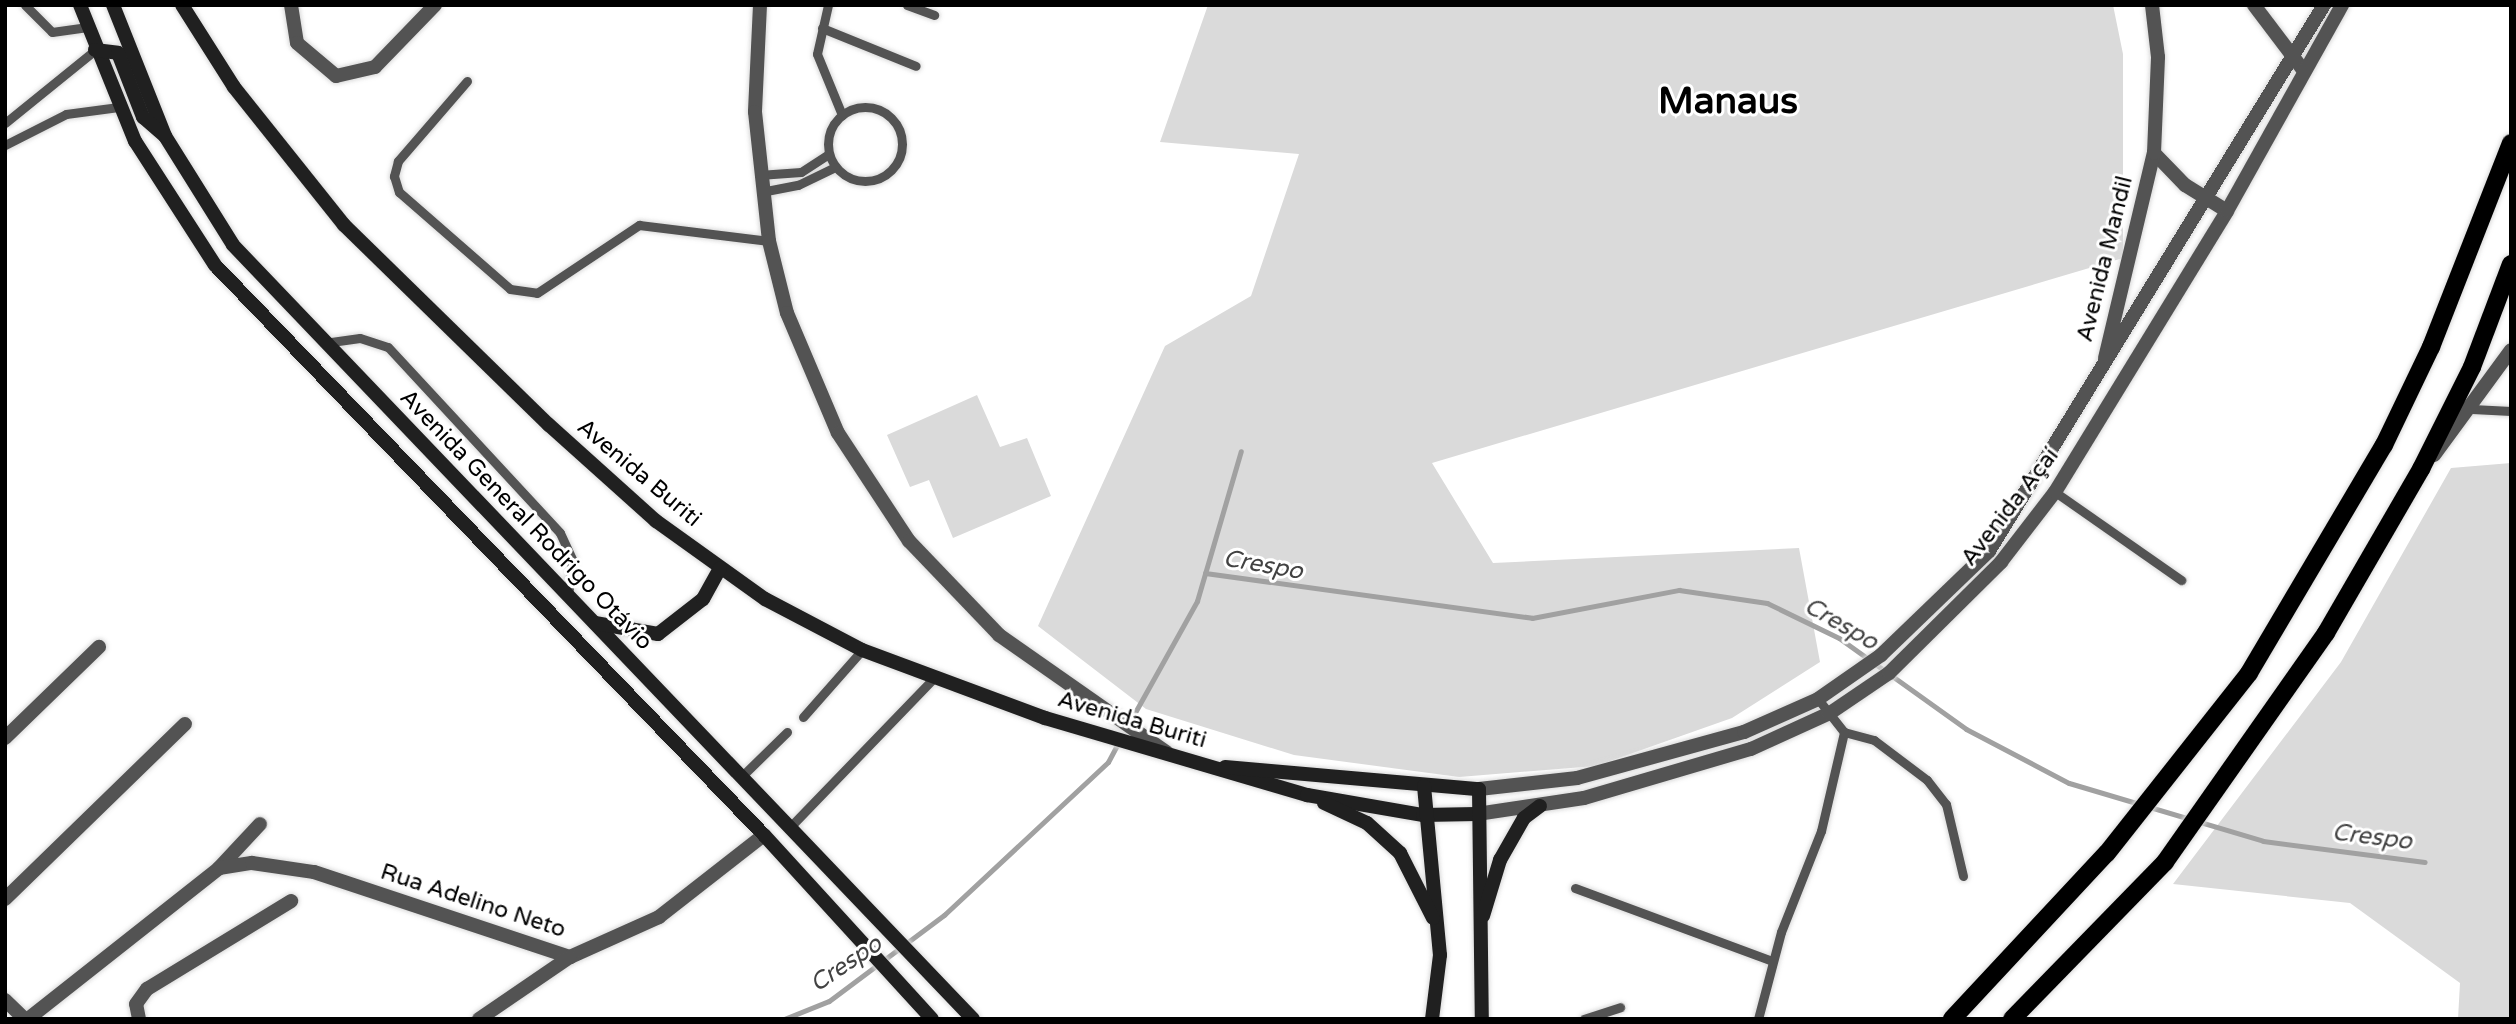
<!DOCTYPE html>
<html>
<head>
<meta charset="utf-8">
<style>
  body { margin:0 }
  #map { position:relative; width:2516px; height:1024px; overflow:hidden; background:#fff; font-family:"Varela Round",sans-serif }
  div>[style] { position:absolute }
  .green>* { inset:0; background:#dadada }
  .stream>* { height:5px; margin:-2.5px; padding:0 2.5px; transform-origin:2.5px; border-radius:2.5px; background:#a1a1a1 }
  .roads { filter:drop-shadow(0 0 2px #dbdbdb) drop-shadow(0 0 2px #dbdbdb) }
  .service>* { height:9px; margin:-4.5px; padding:0 4.5px; transform-origin:4.5px; border-radius:4.5px; background:#535353 }
  .service>.ring { margin:-4.5px; padding:0; box-sizing:content-box; background:none; border:9px solid #535353; border-radius:50% }
  .minor>* { height:14px; margin:-7px; padding:0 7px; transform-origin:7px; border-radius:7px; background:#535353 }
  .tertiary>* { height:14px; margin:-7px; padding:0 7px; transform-origin:7px; border-radius:7px; background:#535353 }
  .secondary>* { height:14px; margin:-7px; padding:0 7px; transform-origin:7px; border-radius:7px; background:#202020 }
  .primary>* { height:18px; margin:-9px; padding:0 9px; transform-origin:9px; border-radius:9px; background:#000 }
  span { translate:-50% -50%; white-space:nowrap; text-align:center; line-height:1.15; -webkit-text-stroke:6px #fff; paint-order:stroke }
  .street-label { font-size:23px; color:#000 }
  .water-label { font-size:24px; color:#424242; font-style:italic }
  .town-label { font-size:37px; color:#000; font-weight:700 }
  .frame { position:absolute; inset:0; border:7px solid #000; pointer-events:none }
</style>
</head>
<body>
<div id="map">
  <div class="green">
    <div style="clip-path:polygon(1208px 5px,2113px 5px,2123px 54px,2123px 258px,1432px 463px,1493px 563px,1799px 548px,1820px 662px,1732px 718px,1596px 766px,1459px 777px,1294px 755px,1146px 709px,1038px 626px,1165px 346px,1251px 296px,1299px 154px,1160px 142px)"></div>
    <div style="clip-path:polygon(977px 395px,1000px 447px,1027px 438px,1051px 496px,953px 538px,929px 480px,910px 487px,887px 435px)"></div>
    <div style="clip-path:polygon(2511px 463px,2511px 1019px,2458px 1019px,2460px 983px,2350px 903px,2173px 884px,2341px 662px,2451px 468px)"></div>
  </div>
  <div class="stream">
    <div style="left:1205px;top:573px;width:330px;rotate:7.8deg"></div>
    <div style="left:1532px;top:618px;width:150px;rotate:-10.8deg"></div>
    <div style="left:1679px;top:590px;width:89px;rotate:8.4deg"></div>
    <div style="left:1767px;top:603px;width:80px;rotate:25.9deg"></div>
    <div style="left:1839px;top:638px;width:156px;rotate:35.6deg"></div>
    <div style="left:1966px;top:729px;width:116px;rotate:27.7deg"></div>
    <div style="left:2069px;top:783px;width:202px;rotate:16.6deg"></div>
    <div style="left:2263px;top:841px;width:163px;rotate:7.4deg"></div>
    <div style="left:1128px;top:725px;width:142px;rotate:-60.9deg"></div>
    <div style="left:1197px;top:601px;width:156px;rotate:-73.7deg"></div>
    <div style="left:784px;top:1019px;width:48px;rotate:-21.8deg"></div>
    <div style="left:829px;top:1001px;width:144px;rotate:-36.8deg"></div>
    <div style="left:944px;top:915px;width:224px;rotate:-43deg"></div>
    <div style="left:1108px;top:762px;width:21px;rotate:-62deg"></div>
  </div>
  <div class="roads">
    <div class="service">
      <div style="left:25px;top:5px;width:38px;rotate:45deg"></div>
      <div style="left:52px;top:32px;width:36px;rotate:-8deg"></div>
      <div style="left:828px;top:5px;width:50px;rotate:102.7deg"></div>
      <div style="left:817px;top:54px;width:66px;rotate:67.7deg"></div>
      <div style="left:907px;top:5px;width:29px;rotate:20deg"></div>
      <div style="left:822px;top:28px;width:101px;rotate:22deg"></div>
      <div style="left:467px;top:81px;width:106px;rotate:130.8deg"></div>
      <div style="left:398px;top:161px;width:16px;rotate:105deg"></div>
      <div style="left:394px;top:176px;width:17px;rotate:73deg"></div>
      <div style="left:399px;top:192px;width:147px;rotate:41.1deg"></div>
      <div style="left:510px;top:289px;width:27px;rotate:8deg"></div>
      <div style="left:537px;top:293px;width:123px;rotate:-33.7deg"></div>
      <div style="left:639px;top:225px;width:131px;rotate:7deg"></div>
      <div class="ring" style="left:828px;top:107px;width:65px;height:65px"></div>
      <div style="left:5px;top:123px;width:116px;rotate:-39deg"></div>
      <div style="left:5px;top:145px;width:68px;rotate:-26.9deg"></div>
      <div style="left:66px;top:114px;width:53px;rotate:-7.5deg"></div>
      <div style="left:759px;top:175px;width:42px;rotate:-4.1deg"></div>
      <div style="left:801px;top:172px;width:33px;rotate:-33deg"></div>
      <div style="left:761px;top:192px;width:38px;rotate:-11deg"></div>
      <div style="left:798px;top:185px;width:41px;rotate:-25.9deg"></div>
      <div style="left:324px;top:343px;width:36px;rotate:-8deg"></div>
      <div style="left:360px;top:338px;width:29px;rotate:18deg"></div>
      <div style="left:388px;top:347px;width:253px;rotate:47.2deg"></div>
      <div style="left:560px;top:533px;width:29px;rotate:65deg"></div>
      <div style="left:572px;top:559px;width:36px;rotate:96deg"></div>
      <div style="left:2472px;top:409px;width:39px;rotate:3deg"></div>
      <div style="left:2055px;top:492px;width:154px;rotate:34.9deg"></div>
      <div style="left:1818px;top:699px;width:42px;rotate:51.8deg"></div>
      <div style="left:1844px;top:732px;width:31px;rotate:15deg"></div>
      <div style="left:1874px;top:740px;width:66px;rotate:37deg"></div>
      <div style="left:1927px;top:780px;width:31px;rotate:52deg"></div>
      <div style="left:1946px;top:804px;width:74px;rotate:76.7deg"></div>
      <div style="left:803px;top:717px;width:89px;rotate:-48.6deg"></div>
      <div style="left:742px;top:776px;width:63px;rotate:-44.4deg"></div>
      <div style="left:791px;top:826px;width:203px;rotate:-46deg"></div>
      <div style="left:1575px;top:888px;width:210px;rotate:20.3deg"></div>
      <div style="left:1584px;top:1019px;width:38px;rotate:-18deg"></div>
      <div style="left:1758px;top:1019px;width:90px;rotate:-75.2deg"></div>
      <div style="left:1781px;top:932px;width:109px;rotate:-68.4deg"></div>
      <div style="left:1821px;top:831px;width:102px;rotate:-76.9deg"></div>
    </div>
    <div class="minor">
      <div style="left:291px;top:5px;width:38px;rotate:81deg"></div>
      <div style="left:297px;top:43px;width:51px;rotate:40.2deg"></div>
      <div style="left:336px;top:76px;width:40px;rotate:-13deg"></div>
      <div style="left:375px;top:67px;width:86px;rotate:-45.9deg"></div>
      <div style="left:760px;top:5px;width:107px;rotate:92.7deg"></div>
      <div style="left:755px;top:112px;width:130px;rotate:83.8deg"></div>
      <div style="left:769px;top:241px;width:74px;rotate:76deg"></div>
      <div style="left:787px;top:313px;width:130px;rotate:67deg"></div>
      <div style="left:838px;top:433px;width:129px;rotate:56.7deg"></div>
      <div style="left:909px;top:541px;width:130px;rotate:46.2deg"></div>
      <div style="left:999px;top:635px;width:204px;rotate:35deg"></div>
      <div style="left:2254px;top:5px;width:83px;rotate:52.9deg"></div>
      <div style="left:2154px;top:153px;width:45px;rotate:45.9deg"></div>
      <div style="left:2185px;top:185px;width:49px;rotate:31.8deg"></div>
      <div style="left:2105px;top:358px;width:211px;rotate:-76.6deg"></div>
      <div style="left:2154px;top:153px;width:96px;rotate:-87.6deg"></div>
      <div style="left:2158px;top:57px;width:52px;rotate:-96.6deg"></div>
      <div style="left:2434px;top:455px;width:130px;rotate:-53.7deg"></div>
      <div style="left:5px;top:738px;width:131px;rotate:-44.1deg"></div>
      <div style="left:219px;top:868px;width:60px;rotate:-47deg"></div>
      <div style="left:5px;top:899px;width:251px;rotate:-44.2deg"></div>
      <div style="left:5px;top:1000px;width:28px;rotate:44deg"></div>
      <div style="left:28px;top:1019px;width:243px;rotate:-38.3deg"></div>
      <div style="left:219px;top:868px;width:33px;rotate:-9deg"></div>
      <div style="left:252px;top:863px;width:63px;rotate:8.3deg"></div>
      <div style="left:314px;top:872px;width:270px;rotate:18.4deg"></div>
      <div style="left:570px;top:957px;width:98px;rotate:-24.2deg"></div>
      <div style="left:659px;top:917px;width:133px;rotate:-38deg"></div>
      <div style="left:139px;top:1019px;width:15px;rotate:-101deg"></div>
      <div style="left:136px;top:1004px;width:19px;rotate:-54deg"></div>
      <div style="left:147px;top:989px;width:169px;rotate:-31.4deg"></div>
      <div style="left:479px;top:1019px;width:110px;rotate:-34.3deg"></div>
    </div>
    <div class="tertiary">
      <div style="left:1479px;top:789px;width:99px;rotate:-6.4deg"></div>
      <div style="left:1577px;top:778px;width:173px;rotate:-15.4deg"></div>
      <div style="left:1744px;top:732px;width:81px;rotate:-24deg"></div>
      <div style="left:1818px;top:699px;width:77px;rotate:-34.9deg"></div>
      <div style="left:1881px;top:655px;width:150px;rotate:-43.9deg"></div>
      <div style="left:1989px;top:551px;width:641px;rotate:-58.47deg"></div>
      <div style="left:1477px;top:814px;width:108px;rotate:-8.5deg"></div>
      <div style="left:1584px;top:798px;width:174px;rotate:-16.4deg"></div>
      <div style="left:1751px;top:749px;width:87px;rotate:-24.5deg"></div>
      <div style="left:1830px;top:713px;width:71px;rotate:-34.1deg"></div>
      <div style="left:1889px;top:673px;width:158px;rotate:-44.7deg"></div>
      <div style="left:2001px;top:562px;width:88px;rotate:-52.4deg"></div>
      <div style="left:2055px;top:492px;width:329px;rotate:-58.5deg"></div>
      <div style="left:2227px;top:211px;width:236px;rotate:-60.8deg"></div>
    </div>
    <div class="secondary">
      <div style="left:80px;top:5px;width:147px;rotate:68deg"></div>
      <div style="left:135px;top:141px;width:148px;rotate:57.2deg"></div>
      <div style="left:215px;top:265px;width:791px;rotate:46.08deg"></div>
      <div style="left:764px;top:835px;width:249px;rotate:47.6deg"></div>
      <div style="left:113px;top:5px;width:141px;rotate:68.3deg"></div>
      <div style="left:165px;top:136px;width:128px;rotate:58deg"></div>
      <div style="left:233px;top:245px;width:1071px;rotate:46.29deg"></div>
      <div style="left:182px;top:5px;width:97px;rotate:57.6deg"></div>
      <div style="left:234px;top:87px;width:176px;rotate:51.4deg"></div>
      <div style="left:344px;top:225px;width:286px;rotate:44.3deg"></div>
      <div style="left:549px;top:425px;width:144px;rotate:41.9deg"></div>
      <div style="left:656px;top:521px;width:134px;rotate:35.6deg"></div>
      <div style="left:765px;top:599px;width:110px;rotate:27.7deg"></div>
      <div style="left:862px;top:650px;width:195px;rotate:20.4deg"></div>
      <div style="left:1045px;top:718px;width:273px;rotate:16.4deg"></div>
      <div style="left:1307px;top:795px;width:118px;rotate:9.8deg"></div>
      <div style="left:1423px;top:815px;width:54px;rotate:-1.1deg"></div>
      <div style="left:95px;top:50px;width:23px;rotate:7deg"></div>
      <div style="left:118px;top:53px;width:69px;rotate:68.7deg"></div>
      <div style="left:143px;top:117px;width:29px;rotate:41deg"></div>
      <div style="left:595px;top:623px;width:64px;rotate:9.9deg"></div>
      <div style="left:658px;top:634px;width:57px;rotate:-37.9deg"></div>
      <div style="left:703px;top:599px;width:35px;rotate:-61deg"></div>
      <div style="left:1225px;top:767px;width:255px;rotate:5deg"></div>
      <div style="left:1479px;top:789px;width:230px;rotate:89.3deg"></div>
      <div style="left:1424px;top:786px;width:170px;rotate:84.6deg"></div>
      <div style="left:1440px;top:955px;width:64px;rotate:97.1deg"></div>
      <div style="left:1324px;top:803px;width:47px;rotate:24.9deg"></div>
      <div style="left:1367px;top:823px;width:45px;rotate:42.3deg"></div>
      <div style="left:1400px;top:853px;width:73px;rotate:63.1deg"></div>
      <div style="left:1483px;top:916px;width:59px;rotate:-73.1deg"></div>
      <div style="left:1500px;top:860px;width:48px;rotate:-60.3deg"></div>
      <div style="left:1524px;top:818px;width:20px;rotate:-37deg"></div>
    </div>
    <div class="primary">
      <div style="left:1952px;top:1019px;width:227px;rotate:-47deg"></div>
      <div style="left:2107px;top:853px;width:229px;rotate:-51.7deg"></div>
      <div style="left:2249px;top:673px;width:265px;rotate:-59.4deg"></div>
      <div style="left:2384px;top:445px;width:109px;rotate:-64.4deg"></div>
      <div style="left:2431px;top:347px;width:219px;rotate:-68.6deg"></div>
      <div style="left:2012px;top:1019px;width:219px;rotate:-45.7deg"></div>
      <div style="left:2165px;top:862px;width:280px;rotate:-54.9deg"></div>
      <div style="left:2326px;top:633px;width:190px;rotate:-59.9deg"></div>
      <div style="left:2421px;top:469px;width:114px;rotate:-63.4deg"></div>
      <div style="left:2472px;top:367px;width:110px;rotate:-69.3deg"></div>
    </div>
  </div>
  <div class="street-label">
    <span style="left:2105px;top:259px;rotate:-76deg">Avenida Mandil</span>
    <span style="left:639px;top:473px;rotate:40deg">Avenida Buriti</span>
    <span style="left:2010px;top:507px;rotate:-52deg">Avenida Açaí</span>
    <span style="left:526px;top:520px;rotate:46deg">Avenida General Rodrigo Otávio</span>
    <span style="left:1132px;top:720px;rotate:16deg">Avenida Buriti</span>
    <span style="left:473px;top:901px;rotate:18deg">Rua Adelino Neto</span>
  </div>
  <div class="water-label">
    <span style="left:1263px;top:565px;rotate:10deg">Crespo</span>
    <span style="left:1841px;top:624px;rotate:30deg">Crespo</span>
    <span style="left:2372px;top:837px;rotate:7deg">Crespo</span>
    <span style="left:846px;top:964px;rotate:-34deg">Crespo</span>
  </div>
  <div class="town-label">
    <span style="left:1728px;top:102px">Manaus</span>
  </div>
  <div class="frame"></div>
</div>
</body>
</html>
